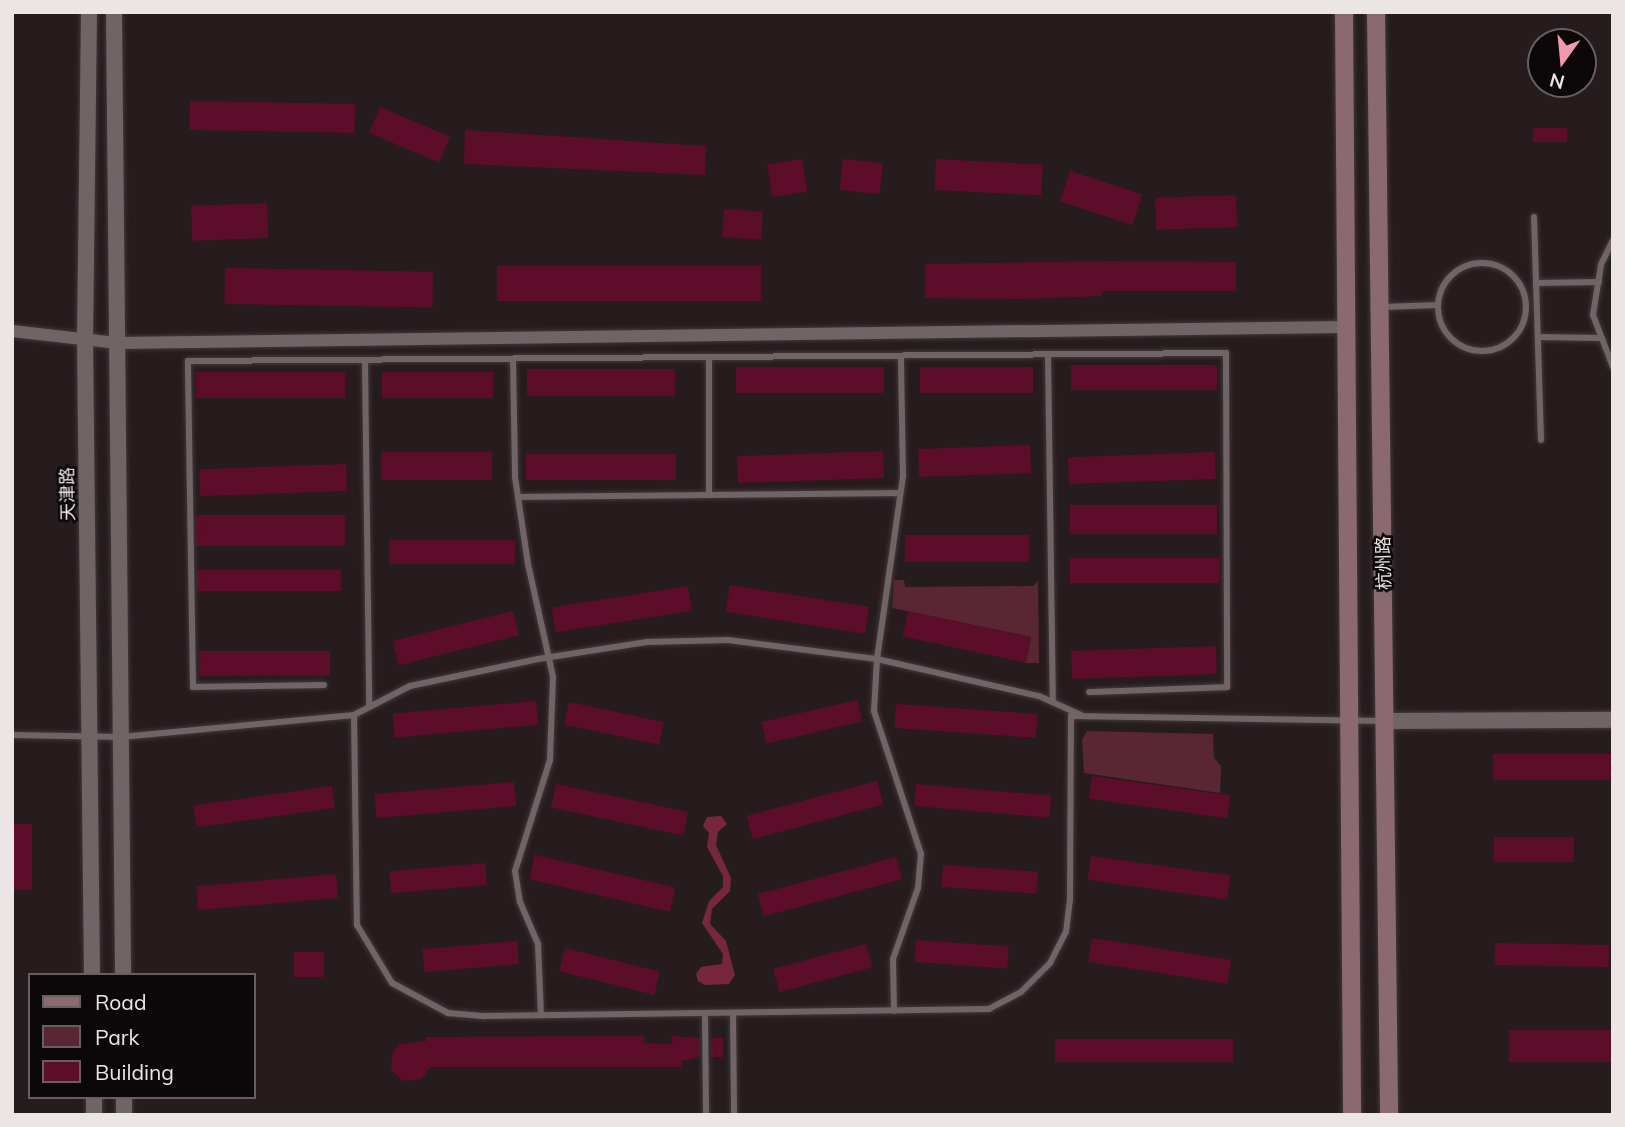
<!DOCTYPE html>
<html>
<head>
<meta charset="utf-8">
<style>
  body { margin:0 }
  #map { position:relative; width:1625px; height:1127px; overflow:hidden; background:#261c1e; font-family:Mulish,"Noto Sans SC",sans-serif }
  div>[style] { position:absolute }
  .green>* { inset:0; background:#5a2633 }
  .water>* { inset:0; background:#76273e }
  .building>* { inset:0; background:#5c0d29; transform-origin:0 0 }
  .roads { filter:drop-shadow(0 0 2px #403839) drop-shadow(0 0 2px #403839) }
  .service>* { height:6px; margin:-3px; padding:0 3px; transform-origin:3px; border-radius:3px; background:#716466 }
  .service>.ring { margin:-3px; padding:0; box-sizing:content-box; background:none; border:6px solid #716466; border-radius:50% }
  .minor>* { height:12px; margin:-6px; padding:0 6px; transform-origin:6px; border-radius:6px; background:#716466 }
  .tertiary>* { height:16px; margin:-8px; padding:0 8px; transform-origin:8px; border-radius:8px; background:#716466 }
  .secondary>* { height:18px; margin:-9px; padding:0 9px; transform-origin:9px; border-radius:9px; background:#8a6970 }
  span { translate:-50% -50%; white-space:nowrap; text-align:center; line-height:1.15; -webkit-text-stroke:5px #0c0809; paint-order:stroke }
  .street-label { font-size:18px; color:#ece5e6 }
  .frame { position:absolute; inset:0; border:14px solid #ece5e6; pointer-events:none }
  .legend { position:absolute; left:28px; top:973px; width:228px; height:126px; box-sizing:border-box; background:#0c0809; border:2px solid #666061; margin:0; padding:9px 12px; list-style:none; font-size:21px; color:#ece5e6 }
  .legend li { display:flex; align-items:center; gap:14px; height:35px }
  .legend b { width:35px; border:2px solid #666061 }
  .north { position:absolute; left:1527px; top:28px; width:70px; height:70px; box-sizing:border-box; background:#0c0809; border:2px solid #666061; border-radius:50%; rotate:195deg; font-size:19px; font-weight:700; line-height:28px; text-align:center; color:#ece5e6 }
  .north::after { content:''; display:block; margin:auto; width:24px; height:32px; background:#f29aad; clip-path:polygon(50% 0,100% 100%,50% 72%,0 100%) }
</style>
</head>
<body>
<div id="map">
  <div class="green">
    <div style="clip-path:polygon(894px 580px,904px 580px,905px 587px,1033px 586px,1038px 581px,1039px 663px,1026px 663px,1031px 637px,892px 608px)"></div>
    <div style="clip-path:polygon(1087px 731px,1213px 734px,1214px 758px,1221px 766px,1220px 793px,1084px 773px,1082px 740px)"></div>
  </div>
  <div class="water">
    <div style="clip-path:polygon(721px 816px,727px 824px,718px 832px,716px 845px,731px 878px,730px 891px,712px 909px,710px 924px,726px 941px,735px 975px,729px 984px,705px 985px,698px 981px,696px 974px,701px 967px,722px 964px,723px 954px,702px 923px,709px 901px,723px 887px,723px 876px,707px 847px,709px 833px,703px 826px,707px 817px)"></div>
  </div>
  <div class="building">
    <div style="left:190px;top:101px;width:165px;height:29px;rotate:1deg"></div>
    <div style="left:380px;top:107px;width:76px;height:28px;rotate:23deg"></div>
    <div style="left:1533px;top:128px;width:34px;height:14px"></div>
    <div style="clip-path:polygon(465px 130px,706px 146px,705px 175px,464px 164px)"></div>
    <div style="left:802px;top:159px;width:33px;height:35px;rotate:81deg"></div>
    <div style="left:843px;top:159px;width:40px;height:31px;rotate:6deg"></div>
    <div style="left:936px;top:159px;width:107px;height:31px;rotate:3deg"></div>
    <div style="left:1070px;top:171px;width:76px;height:32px;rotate:18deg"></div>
    <div style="left:1236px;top:195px;width:32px;height:81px;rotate:88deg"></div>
    <div style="left:267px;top:203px;width:35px;height:76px;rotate:88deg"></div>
    <div style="left:724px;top:209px;width:39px;height:28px;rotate:4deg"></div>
    <div style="clip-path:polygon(1110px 261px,1236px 262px,1236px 291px,1102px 291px,1102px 296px,1024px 299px,925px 298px,925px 264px)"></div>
    <div style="left:497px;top:266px;width:264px;height:35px"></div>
    <div style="left:225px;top:268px;width:208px;height:36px;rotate:1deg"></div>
    <div style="left:1217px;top:365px;width:25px;height:146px;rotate:90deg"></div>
    <div style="left:884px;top:367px;width:26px;height:148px;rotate:90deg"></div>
    <div style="left:920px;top:367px;width:113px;height:26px"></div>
    <div style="left:675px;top:369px;width:27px;height:148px;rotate:90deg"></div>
    <div style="left:345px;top:372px;width:26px;height:149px;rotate:90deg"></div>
    <div style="left:493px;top:372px;width:26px;height:111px;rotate:90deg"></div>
    <div style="left:1030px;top:445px;width:28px;height:112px;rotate:88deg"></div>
    <div style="left:883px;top:451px;width:27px;height:146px;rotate:88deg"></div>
    <div style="left:492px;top:452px;width:28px;height:111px;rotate:90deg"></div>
    <div style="left:1215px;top:452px;width:27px;height:147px;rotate:88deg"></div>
    <div style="left:526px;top:454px;width:150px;height:26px"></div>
    <div style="left:346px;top:464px;width:27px;height:147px;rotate:88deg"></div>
    <div style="left:1217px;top:505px;width:29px;height:147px;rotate:90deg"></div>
    <div style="left:345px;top:515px;width:31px;height:149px;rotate:90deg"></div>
    <div style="left:905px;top:535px;width:124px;height:27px"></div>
    <div style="left:515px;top:540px;width:24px;height:126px;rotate:90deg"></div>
    <div style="left:1070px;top:558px;width:149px;height:25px"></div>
    <div style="left:197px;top:570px;width:144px;height:21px"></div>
    <div style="left:730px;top:585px;width:141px;height:27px;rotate:9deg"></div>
    <div style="left:688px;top:586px;width:25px;height:138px;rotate:81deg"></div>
    <div style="left:513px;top:611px;width:25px;height:124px;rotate:76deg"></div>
    <div style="left:908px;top:611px;width:126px;height:26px;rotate:12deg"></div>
    <div style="left:1216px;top:646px;width:28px;height:145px;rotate:88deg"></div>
    <div style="left:330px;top:651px;width:25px;height:131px;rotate:90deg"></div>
    <div style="left:857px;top:700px;width:22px;height:98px;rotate:77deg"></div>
    <div style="left:536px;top:701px;width:24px;height:144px;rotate:85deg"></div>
    <div style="left:569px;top:702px;width:97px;height:23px;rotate:12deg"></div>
    <div style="left:896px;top:704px;width:142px;height:24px;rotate:4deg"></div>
    <div style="left:1493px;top:754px;width:120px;height:26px"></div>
    <div style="left:1092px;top:776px;width:140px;height:23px;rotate:8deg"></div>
    <div style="left:877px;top:781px;width:24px;height:135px;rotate:75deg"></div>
    <div style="left:514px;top:782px;width:24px;height:140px;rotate:85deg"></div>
    <div style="left:556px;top:784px;width:135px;height:24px;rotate:12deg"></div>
    <div style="left:916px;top:784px;width:136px;height:22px;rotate:5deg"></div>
    <div style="left:332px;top:786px;width:22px;height:140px;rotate:82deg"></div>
    <div style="left:12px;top:824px;width:20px;height:66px"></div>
    <div style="left:1494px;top:837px;width:80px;height:25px"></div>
    <div style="left:535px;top:855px;width:144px;height:25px;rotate:13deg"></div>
    <div style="left:1091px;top:856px;width:141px;height:24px;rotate:8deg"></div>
    <div style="left:896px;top:857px;width:23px;height:143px;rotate:75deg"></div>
    <div style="left:485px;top:863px;width:22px;height:96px;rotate:85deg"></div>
    <div style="left:943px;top:865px;width:95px;height:22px;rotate:4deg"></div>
    <div style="left:336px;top:874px;width:24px;height:140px;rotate:85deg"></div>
    <div style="left:1092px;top:938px;width:141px;height:24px;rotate:9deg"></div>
    <div style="left:916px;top:940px;width:93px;height:22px;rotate:4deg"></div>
    <div style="left:517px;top:941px;width:23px;height:95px;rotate:85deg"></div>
    <div style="left:1495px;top:943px;width:114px;height:22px;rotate:1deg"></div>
    <div style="left:866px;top:944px;width:24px;height:96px;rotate:75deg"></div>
    <div style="left:565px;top:948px;width:98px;height:24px;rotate:14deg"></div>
    <div style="left:294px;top:952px;width:30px;height:25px"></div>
    <div style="left:1509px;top:1030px;width:104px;height:32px"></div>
    <div style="clip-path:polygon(644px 1036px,644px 1043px,673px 1044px,671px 1036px,700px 1038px,700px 1057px,682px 1061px,681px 1067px,431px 1067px,421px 1079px,403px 1081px,391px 1070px,392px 1054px,399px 1044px,426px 1041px,425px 1037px)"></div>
    <div style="left:711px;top:1038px;width:12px;height:19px"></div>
    <div style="left:1233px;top:1039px;width:23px;height:178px;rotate:90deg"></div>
  </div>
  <div class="roads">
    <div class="service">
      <div style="left:1534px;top:217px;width:223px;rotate:88.2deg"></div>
      <div style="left:1613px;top:240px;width:28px;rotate:116deg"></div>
      <div style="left:1601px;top:265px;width:51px;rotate:99.1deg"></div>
      <div style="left:1593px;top:315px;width:56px;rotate:69deg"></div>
      <div class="ring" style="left:1438px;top:263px;width:82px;height:82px"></div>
      <div style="left:1536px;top:283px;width:63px;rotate:-0.9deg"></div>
      <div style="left:1383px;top:307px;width:55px;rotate:-2.1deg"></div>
      <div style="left:1538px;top:337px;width:62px;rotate:0.9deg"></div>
      <div style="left:1048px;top:356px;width:346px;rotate:89.2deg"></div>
      <div style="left:709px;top:358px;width:137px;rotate:90deg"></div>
      <div style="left:513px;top:359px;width:118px;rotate:89deg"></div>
      <div style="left:515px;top:477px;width:88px;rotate:81.5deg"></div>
      <div style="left:528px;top:564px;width:116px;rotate:77.5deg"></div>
      <div style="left:553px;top:677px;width:83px;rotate:92.1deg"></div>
      <div style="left:550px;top:760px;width:116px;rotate:107.5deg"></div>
      <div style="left:515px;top:871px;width:31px;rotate:81deg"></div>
      <div style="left:520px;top:902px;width:46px;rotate:66.8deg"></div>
      <div style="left:538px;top:944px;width:71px;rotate:87.6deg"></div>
      <div style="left:365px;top:360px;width:347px;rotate:89.3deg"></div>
      <div style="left:518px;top:497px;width:382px;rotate:-0.6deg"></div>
      <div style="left:324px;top:685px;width:131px;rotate:179.1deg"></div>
      <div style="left:193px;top:687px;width:326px;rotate:-90.9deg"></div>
      <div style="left:188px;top:361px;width:1038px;rotate:-0.44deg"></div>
      <div style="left:1226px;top:353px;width:334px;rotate:89.8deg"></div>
      <div style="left:1227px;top:687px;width:138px;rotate:177.9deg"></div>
      <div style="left:354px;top:715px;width:210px;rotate:89.2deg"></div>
      <div style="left:357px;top:925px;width:68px;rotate:58.9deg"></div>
      <div style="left:392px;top:983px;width:64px;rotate:28.2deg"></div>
      <div style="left:448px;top:1013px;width:37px;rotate:5deg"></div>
      <div style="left:485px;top:1016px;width:504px;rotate:-0.8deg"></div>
      <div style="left:989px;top:1009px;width:36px;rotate:-28deg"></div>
      <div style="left:1021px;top:992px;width:41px;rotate:-45deg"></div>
      <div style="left:1050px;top:963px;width:35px;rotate:-63deg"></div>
      <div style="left:1066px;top:932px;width:33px;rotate:-83deg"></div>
      <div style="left:1070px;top:899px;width:183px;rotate:-89.7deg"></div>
      <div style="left:1071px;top:716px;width:312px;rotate:0.9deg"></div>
      <div style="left:12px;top:735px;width:109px;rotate:1.1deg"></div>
      <div style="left:121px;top:737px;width:234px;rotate:-5.4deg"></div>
      <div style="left:354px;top:715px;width:63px;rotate:-27.4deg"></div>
      <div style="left:410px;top:686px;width:131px;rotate:-11.9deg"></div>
      <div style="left:538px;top:659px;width:110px;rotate:-8.9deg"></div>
      <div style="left:647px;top:642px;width:81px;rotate:-1.4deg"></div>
      <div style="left:728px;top:640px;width:150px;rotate:7.3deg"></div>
      <div style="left:877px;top:659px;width:166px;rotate:12.9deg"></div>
      <div style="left:1039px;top:696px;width:46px;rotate:24.3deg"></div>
      <div style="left:894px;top:1011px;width:52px;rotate:-91.1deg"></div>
      <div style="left:893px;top:959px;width:75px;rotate:-70.6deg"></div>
      <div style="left:918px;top:888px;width:34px;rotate:-85deg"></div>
      <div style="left:921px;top:854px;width:151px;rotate:-108.2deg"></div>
      <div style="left:874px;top:711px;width:52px;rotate:-86.7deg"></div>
      <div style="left:877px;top:659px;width:185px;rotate:-81.9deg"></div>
      <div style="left:903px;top:476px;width:119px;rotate:-91deg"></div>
      <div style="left:705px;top:1013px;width:102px;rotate:89.4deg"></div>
      <div style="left:733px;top:1013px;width:102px;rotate:89.4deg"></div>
    </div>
    <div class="minor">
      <div style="left:12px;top:331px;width:107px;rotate:6.5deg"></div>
      <div style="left:118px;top:343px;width:1225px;rotate:-0.75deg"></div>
    </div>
    <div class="tertiary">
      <div style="left:89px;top:12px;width:329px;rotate:90.7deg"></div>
      <div style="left:85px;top:341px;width:634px;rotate:89.37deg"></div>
      <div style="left:114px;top:12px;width:963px;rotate:89.46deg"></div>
      <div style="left:1385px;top:721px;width:228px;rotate:-0.3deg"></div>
      <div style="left:94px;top:1097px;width:18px;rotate:90deg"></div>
      <div style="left:124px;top:1097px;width:18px;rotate:90deg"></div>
    </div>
    <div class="secondary">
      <div style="left:1344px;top:12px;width:1103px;rotate:89.58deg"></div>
      <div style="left:1376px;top:12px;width:1103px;rotate:89.32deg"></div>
    </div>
  </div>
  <div class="street-label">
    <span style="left:68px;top:494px;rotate:-91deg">天津路</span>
    <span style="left:1384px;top:563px;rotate:-91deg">杭州路</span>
  </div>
  <div class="frame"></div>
  <ul class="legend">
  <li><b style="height:9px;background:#8a6970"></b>Road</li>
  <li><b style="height:19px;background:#5a2633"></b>Park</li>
  <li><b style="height:19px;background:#5c0d29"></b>Building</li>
  </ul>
  <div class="north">N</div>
</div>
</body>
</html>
